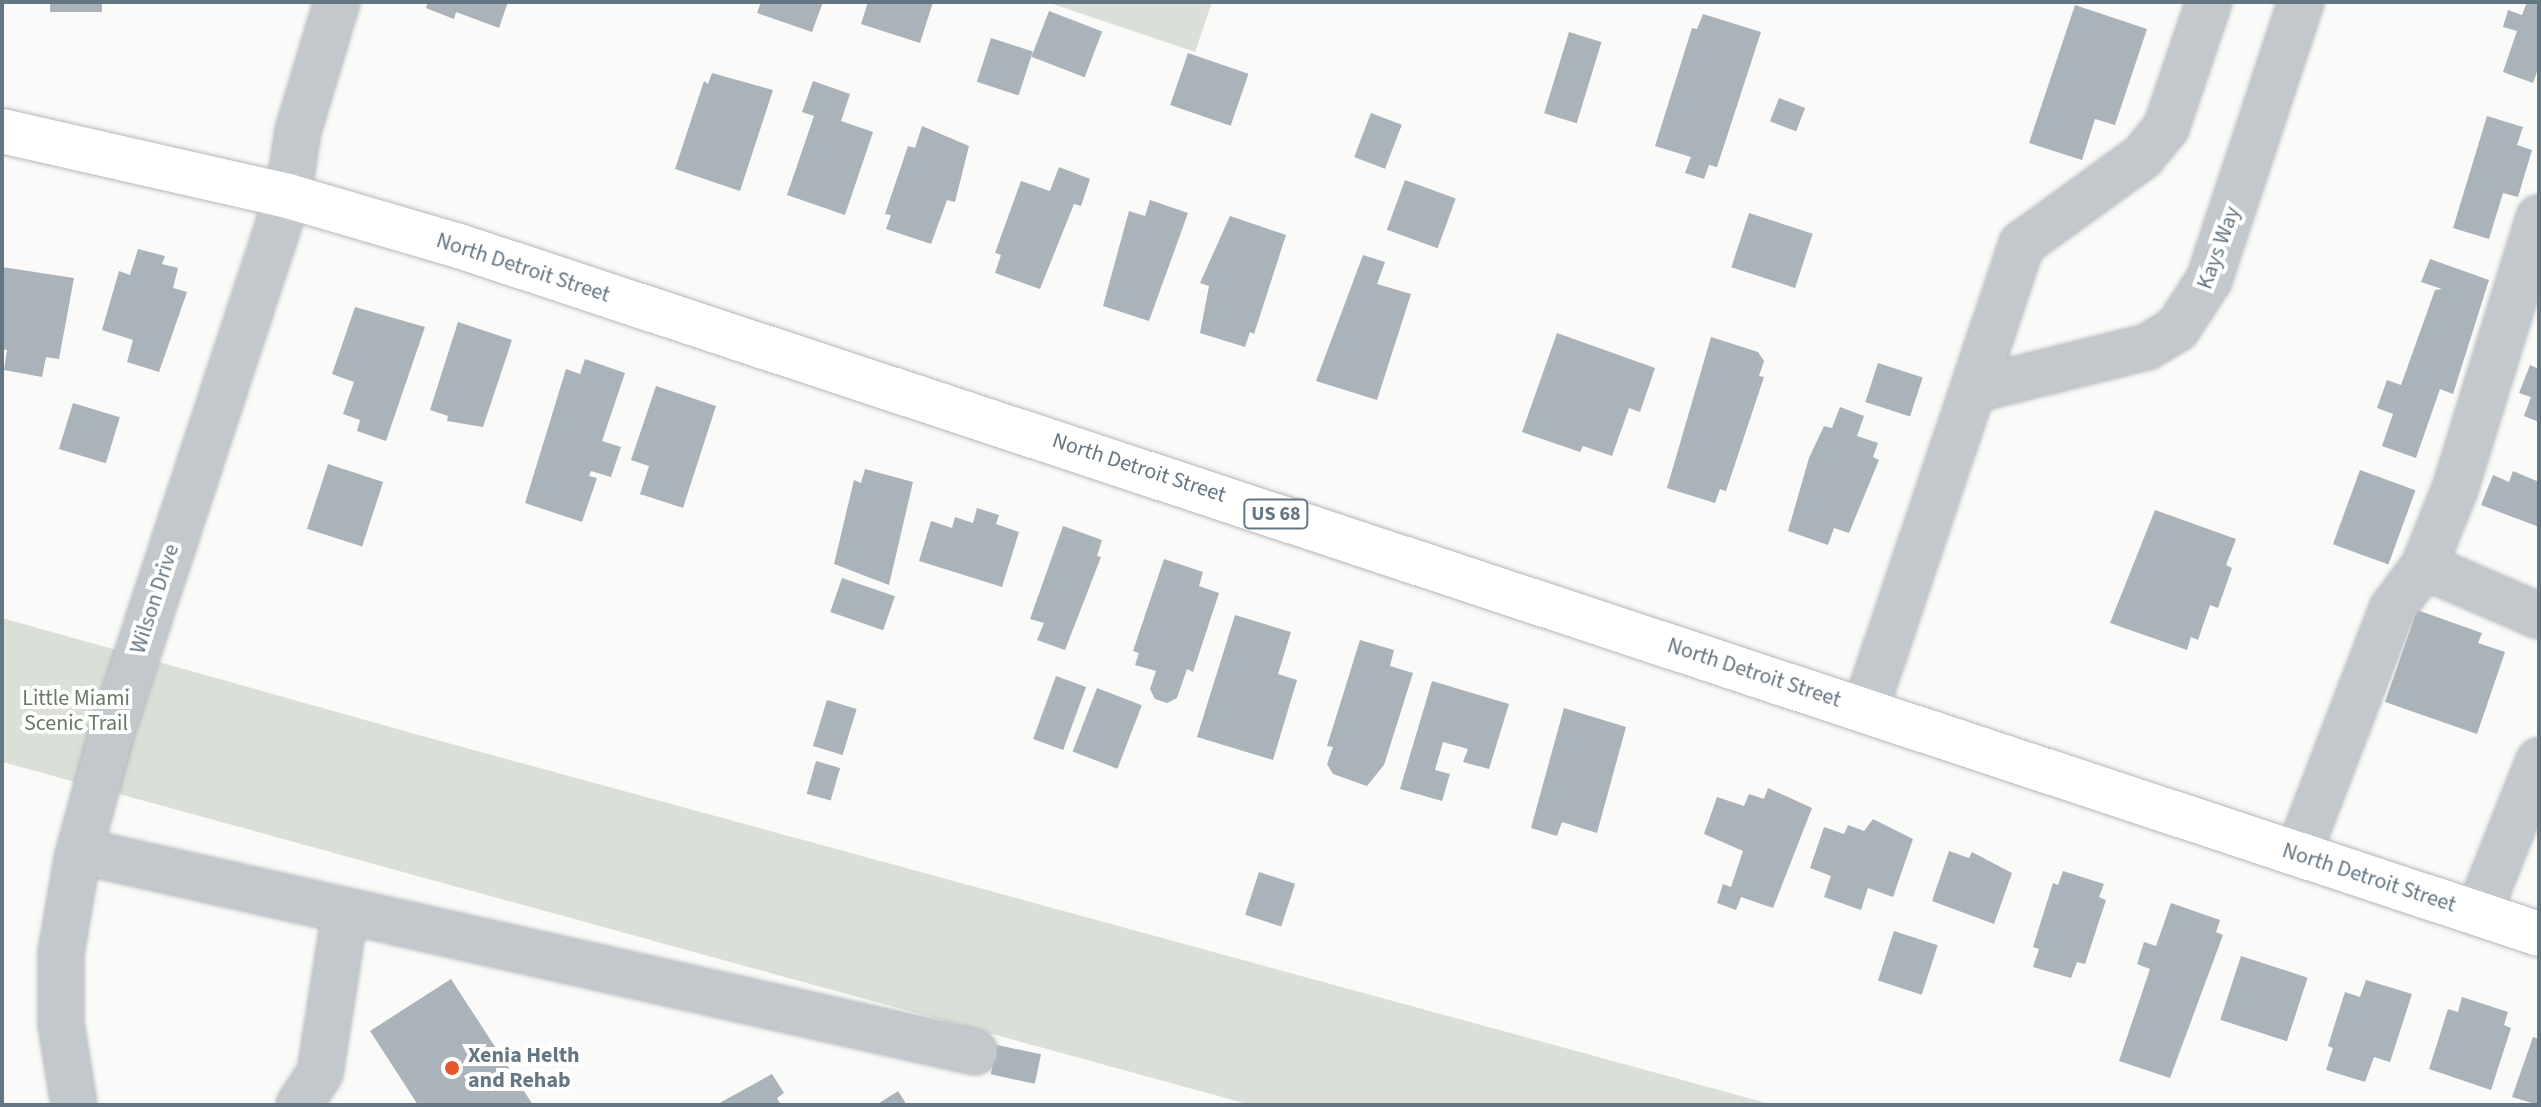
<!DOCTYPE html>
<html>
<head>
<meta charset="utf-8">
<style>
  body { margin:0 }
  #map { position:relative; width:2541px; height:1107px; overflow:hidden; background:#fafaf8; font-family:"Source Sans 3",sans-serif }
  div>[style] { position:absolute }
  .green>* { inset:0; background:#dadfd7 }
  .building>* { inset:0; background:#aab3b9; transform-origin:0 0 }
  .roads { filter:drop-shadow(0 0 2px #b4b9bd) drop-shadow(0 0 2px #b4b9bd) }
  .minor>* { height:44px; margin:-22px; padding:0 22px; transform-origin:22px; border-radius:22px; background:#c3c8cc }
  .highway>* { height:44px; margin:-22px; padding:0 22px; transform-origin:22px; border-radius:22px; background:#fff }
  .dots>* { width:22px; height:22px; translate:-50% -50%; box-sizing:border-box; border:4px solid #fff; border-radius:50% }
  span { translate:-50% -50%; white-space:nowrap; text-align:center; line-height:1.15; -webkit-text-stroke:8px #fff; paint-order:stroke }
  .shield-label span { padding:2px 6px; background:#fff; border:2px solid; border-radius:6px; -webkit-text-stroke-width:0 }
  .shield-label { font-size:20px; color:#657683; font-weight:700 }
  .street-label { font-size:22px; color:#657683 }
  .park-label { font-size:22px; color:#687a64 }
  .poi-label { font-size:22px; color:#657683; font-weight:700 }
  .left { translate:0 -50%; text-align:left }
  .frame { position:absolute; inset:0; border:4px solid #657683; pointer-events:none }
</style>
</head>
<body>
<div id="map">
  <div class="green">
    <div style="clip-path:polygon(1047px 2px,1212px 2px,1195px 52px)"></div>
    <div style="clip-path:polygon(2px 618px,415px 734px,1774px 1105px,1251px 1105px,39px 772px,2px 762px)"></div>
  </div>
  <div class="building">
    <div style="left:50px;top:2px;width:52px;height:10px"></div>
    <div style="clip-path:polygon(428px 2px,508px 2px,499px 28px,456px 12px,454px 19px,426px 8px)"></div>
    <div style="clip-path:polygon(761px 2px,823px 2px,812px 32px,757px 13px)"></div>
    <div style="clip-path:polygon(868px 2px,933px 2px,920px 43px,861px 24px)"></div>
    <div style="clip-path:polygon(2527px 2px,2539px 2px,2539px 66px,2533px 83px,2503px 72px,2517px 31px,2503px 27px,2508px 10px,2522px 15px)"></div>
    <div style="clip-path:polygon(2075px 5px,2147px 29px,2115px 125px,2095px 119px,2082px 160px,2029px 143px)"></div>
    <div style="left:1049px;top:11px;width:57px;height:49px;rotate:21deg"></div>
    <div style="clip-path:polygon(1703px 14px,1761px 32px,1717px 167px,1709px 165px,1704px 179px,1685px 173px,1691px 157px,1655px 146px,1692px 28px,1697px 29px)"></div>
    <div style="left:1569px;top:32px;width:34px;height:85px;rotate:17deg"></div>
    <div style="left:991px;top:38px;width:44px;height:46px;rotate:18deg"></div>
    <div style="left:1188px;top:53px;width:64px;height:55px;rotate:19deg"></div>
    <div style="clip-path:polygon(712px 73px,773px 90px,740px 191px,675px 169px,704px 81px,708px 84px)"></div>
    <div style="clip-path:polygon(813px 81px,850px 94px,841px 121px,873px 132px,845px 215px,787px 195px,814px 116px,802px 112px)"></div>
    <div style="left:1779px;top:98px;width:28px;height:25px;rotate:21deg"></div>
    <div style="left:1371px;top:113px;width:33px;height:47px;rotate:21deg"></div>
    <div style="clip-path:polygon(2487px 116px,2523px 127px,2517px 145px,2532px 150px,2518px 197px,2503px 193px,2489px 239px,2453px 228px)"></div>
    <div style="clip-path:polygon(922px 126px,969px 146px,955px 202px,947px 200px,931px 244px,886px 229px,891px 215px,885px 214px,908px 146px,915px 148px)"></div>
    <div style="clip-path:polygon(1059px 167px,1090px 179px,1081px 206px,1074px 204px,1040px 289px,995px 273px,1001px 255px,995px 253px,1021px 181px,1050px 191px)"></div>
    <div style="left:1405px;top:180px;width:54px;height:53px;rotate:20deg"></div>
    <div style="clip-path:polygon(1150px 200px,1188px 213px,1149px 321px,1103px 306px,1129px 211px,1145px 216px)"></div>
    <div style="left:1749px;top:213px;width:67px;height:57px;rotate:18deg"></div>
    <div style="clip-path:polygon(1230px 216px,1286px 235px,1254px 334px,1250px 332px,1245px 347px,1200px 333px,1209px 286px,1200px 283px)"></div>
    <div style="clip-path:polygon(138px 249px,165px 256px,162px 264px,178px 268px,173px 288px,187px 292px,159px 372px,127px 362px,133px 340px,102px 330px,119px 271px,130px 275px)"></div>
    <div style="clip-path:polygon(1363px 255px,1385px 262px,1377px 284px,1411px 294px,1377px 400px,1316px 381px)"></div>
    <div style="clip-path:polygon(2430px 259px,2489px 280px,2453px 394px,2440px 389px,2416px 458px,2382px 446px,2393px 414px,2377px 408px,2387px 380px,2401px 385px,2435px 290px,2442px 289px,2421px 282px)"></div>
    <div style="clip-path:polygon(2px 267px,74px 278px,59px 359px,46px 357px,42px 377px,4px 370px,7px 350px,2px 349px)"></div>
    <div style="clip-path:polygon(355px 307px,425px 327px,386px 441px,357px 431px,360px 420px,343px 414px,354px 382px,332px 374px)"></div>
    <div style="clip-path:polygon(458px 322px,512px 340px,483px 427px,447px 421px,448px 416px,430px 410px)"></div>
    <div style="clip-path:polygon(1557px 333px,1655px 368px,1640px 412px,1629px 408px,1612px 456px,1583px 446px,1580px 452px,1522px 432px)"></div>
    <div style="clip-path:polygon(1711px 337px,1758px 352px,1764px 361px,1759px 376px,1764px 377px,1726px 491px,1720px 489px,1715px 503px,1667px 488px)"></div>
    <div style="clip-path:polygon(585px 359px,625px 373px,602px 441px,621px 447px,611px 477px,591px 471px,589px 476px,597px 478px,582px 522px,525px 503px,566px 369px,580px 374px)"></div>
    <div style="left:1878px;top:363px;width:47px;height:41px;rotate:18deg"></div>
    <div style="clip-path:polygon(2530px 365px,2539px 369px,2539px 422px,2524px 416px,2531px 397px,2519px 393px)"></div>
    <div style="clip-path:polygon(656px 386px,716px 406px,683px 508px,640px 494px,649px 466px,631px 460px)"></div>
    <div style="left:73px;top:403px;width:49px;height:48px;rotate:17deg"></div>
    <div style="clip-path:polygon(1840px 407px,1864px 416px,1857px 436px,1878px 443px,1873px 457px,1879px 460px,1849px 533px,1834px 528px,1828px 545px,1788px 531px,1809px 458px,1824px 426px,1832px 428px)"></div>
    <div style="left:328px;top:464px;width:58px;height:68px;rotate:18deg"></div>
    <div style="clip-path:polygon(865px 469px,913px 482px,889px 585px,834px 564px,854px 480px,861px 483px)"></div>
    <div style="left:2360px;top:470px;width:59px;height:79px;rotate:20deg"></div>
    <div style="clip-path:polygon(2513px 471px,2539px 482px,2539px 527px,2481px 505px,2493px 475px,2509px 482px)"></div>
    <div style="clip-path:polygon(977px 508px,999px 515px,996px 524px,1019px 532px,1002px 587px,919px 561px,931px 521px,952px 528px,955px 517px,973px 523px)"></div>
    <div style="clip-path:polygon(2155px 510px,2236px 539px,2226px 565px,2232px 568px,2218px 608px,2210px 605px,2198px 640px,2191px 637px,2187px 650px,2110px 623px)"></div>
    <div style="clip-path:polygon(1063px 526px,1102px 540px,1097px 556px,1101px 557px,1065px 650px,1037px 640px,1044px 623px,1030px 619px)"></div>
    <div style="clip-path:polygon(1164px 559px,1203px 572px,1199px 586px,1219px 593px,1193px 672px,1187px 669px,1177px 698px,1167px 703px,1155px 699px,1150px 689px,1156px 671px,1135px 665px,1139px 653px,1133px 651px)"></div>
    <div style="left:842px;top:578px;width:56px;height:36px;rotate:19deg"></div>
    <div style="clip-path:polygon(2417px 610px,2482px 633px,2478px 643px,2505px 652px,2477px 734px,2385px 702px)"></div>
    <div style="clip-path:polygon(1235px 615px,1291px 632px,1278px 674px,1297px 680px,1273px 760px,1197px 737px)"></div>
    <div style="clip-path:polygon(1360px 640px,1394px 650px,1390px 666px,1413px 673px,1384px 765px,1367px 786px,1333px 774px,1327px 764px,1333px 747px,1327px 746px)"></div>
    <div style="left:1056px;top:676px;width:32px;height:67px;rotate:20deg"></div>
    <div style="clip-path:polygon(1432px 681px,1509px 704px,1489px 769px,1463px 762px,1468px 749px,1443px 742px,1435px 770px,1450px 774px,1442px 801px,1400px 789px)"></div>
    <div style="left:1097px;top:688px;width:48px;height:68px;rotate:21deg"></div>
    <div style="left:827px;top:700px;width:31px;height:48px;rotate:17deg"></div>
    <div style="clip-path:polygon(1564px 708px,1626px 727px,1597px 833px,1562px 822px,1557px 836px,1531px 828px)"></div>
    <div style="left:816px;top:761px;width:25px;height:34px;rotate:16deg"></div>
    <div style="clip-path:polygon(1768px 788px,1812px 808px,1773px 908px,1741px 897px,1736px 910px,1717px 903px,1723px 884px,1731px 887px,1743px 851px,1704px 834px,1717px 797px,1744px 806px,1749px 794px,1764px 799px)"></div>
    <div style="clip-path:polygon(1873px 819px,1913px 839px,1893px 897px,1868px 888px,1861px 910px,1824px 897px,1831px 876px,1810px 868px,1824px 827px,1844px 834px,1848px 825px,1864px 831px)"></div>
    <div style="clip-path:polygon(1949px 851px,1969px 858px,1972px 852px,2012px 873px,1994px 924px,1932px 901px)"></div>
    <div style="clip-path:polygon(2063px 871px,2104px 884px,2099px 897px,2106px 900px,2085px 964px,2077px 962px,2071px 978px,2033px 967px,2039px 949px,2033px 947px,2053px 883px,2058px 885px)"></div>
    <div style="left:1259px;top:872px;width:38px;height:45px;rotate:18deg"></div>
    <div style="clip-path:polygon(2171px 903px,2220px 920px,2216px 932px,2223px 935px,2170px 1078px,2119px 1061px,2150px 969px,2137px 964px,2144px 942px,2156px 946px)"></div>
    <div style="left:1894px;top:931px;width:46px;height:52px;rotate:18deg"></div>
    <div style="left:2241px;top:956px;width:70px;height:67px;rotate:18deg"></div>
    <div style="clip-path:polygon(451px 979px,533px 1105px,418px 1105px,370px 1031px)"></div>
    <div style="clip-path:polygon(2366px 980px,2412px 994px,2390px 1062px,2374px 1057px,2365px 1082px,2326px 1070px,2333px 1048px,2328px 1046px,2345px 992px,2360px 997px)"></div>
    <div style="clip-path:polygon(2462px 997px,2508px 1012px,2504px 1025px,2511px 1028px,2491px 1090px,2429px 1069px,2448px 1009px,2458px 1012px)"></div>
    <div style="clip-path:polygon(2533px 1037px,2539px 1039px,2539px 1105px,2512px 1097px)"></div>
    <div style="left:997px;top:1045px;width:45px;height:30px;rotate:12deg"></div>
    <div style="clip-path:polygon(772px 1074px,784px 1093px,777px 1098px,781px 1105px,716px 1105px)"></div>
    <div style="clip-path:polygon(898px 1091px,907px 1105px,876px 1105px)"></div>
  </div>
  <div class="roads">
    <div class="minor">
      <div style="left:1973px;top:390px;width:179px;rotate:-13.9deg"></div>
      <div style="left:2147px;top:347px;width:35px;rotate:-31deg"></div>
      <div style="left:2177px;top:329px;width:59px;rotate:-56.9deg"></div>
      <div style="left:2209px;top:280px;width:293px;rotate:-71.7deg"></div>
      <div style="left:2424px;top:566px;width:125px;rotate:23.5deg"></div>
      <div style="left:1865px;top:710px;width:492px;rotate:-71.4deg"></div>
      <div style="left:2022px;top:244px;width:150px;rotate:-36deg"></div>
      <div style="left:2143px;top:156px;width:36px;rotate:-51deg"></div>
      <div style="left:2166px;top:128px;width:133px;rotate:-71.2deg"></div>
      <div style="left:80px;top:851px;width:917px;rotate:12.66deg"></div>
      <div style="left:2298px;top:854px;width:262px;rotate:-69deg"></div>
      <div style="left:2392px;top:609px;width:54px;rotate:-53.3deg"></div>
      <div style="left:2424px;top:566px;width:83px;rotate:-68.1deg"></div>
      <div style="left:2455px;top:489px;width:284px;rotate:-72.8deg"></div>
      <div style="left:2478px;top:914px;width:165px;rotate:-68.3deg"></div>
      <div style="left:74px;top:1105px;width:82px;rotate:-99.1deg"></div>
      <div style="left:61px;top:1024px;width:71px;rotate:-90deg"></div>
      <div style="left:61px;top:953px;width:95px;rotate:-80.3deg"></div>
      <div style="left:77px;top:859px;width:133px;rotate:-74.7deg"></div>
      <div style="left:112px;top:731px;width:563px;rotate:-71.79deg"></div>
      <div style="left:288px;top:196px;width:66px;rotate:-81.3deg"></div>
      <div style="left:298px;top:131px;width:135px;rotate:-73.2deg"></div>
      <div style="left:299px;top:1105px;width:38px;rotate:-57deg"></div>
      <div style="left:320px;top:1073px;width:162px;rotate:-81.1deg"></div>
    </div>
    <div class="highway">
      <div style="left:2px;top:131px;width:293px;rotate:12.8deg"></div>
      <div style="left:288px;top:196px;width:175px;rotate:16.3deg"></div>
      <div style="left:456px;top:245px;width:2194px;rotate:18.3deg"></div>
    </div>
  </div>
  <div class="dots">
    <div style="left:452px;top:1068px;background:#e4572e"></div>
  </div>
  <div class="shield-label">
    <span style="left:1276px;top:514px">US 68</span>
  </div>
  <div class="street-label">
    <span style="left:2219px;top:248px;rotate:-70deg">Kays Way</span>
    <span style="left:523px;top:268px;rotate:18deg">North Detroit Street</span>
    <span style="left:1139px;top:468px;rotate:18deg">North Detroit Street</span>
    <span style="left:155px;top:599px;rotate:-72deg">Wilson Drive</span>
    <span style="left:1754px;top:673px;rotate:18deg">North Detroit Street</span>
    <span style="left:2369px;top:878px;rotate:18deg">North Detroit Street</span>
  </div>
  <div class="park-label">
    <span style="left:76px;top:711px">Little Miami<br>Scenic Trail</span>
  </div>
  <div class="poi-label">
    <span class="left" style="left:468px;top:1068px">Xenia Helth<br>and Rehab</span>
  </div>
  <div class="frame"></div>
</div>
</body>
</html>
